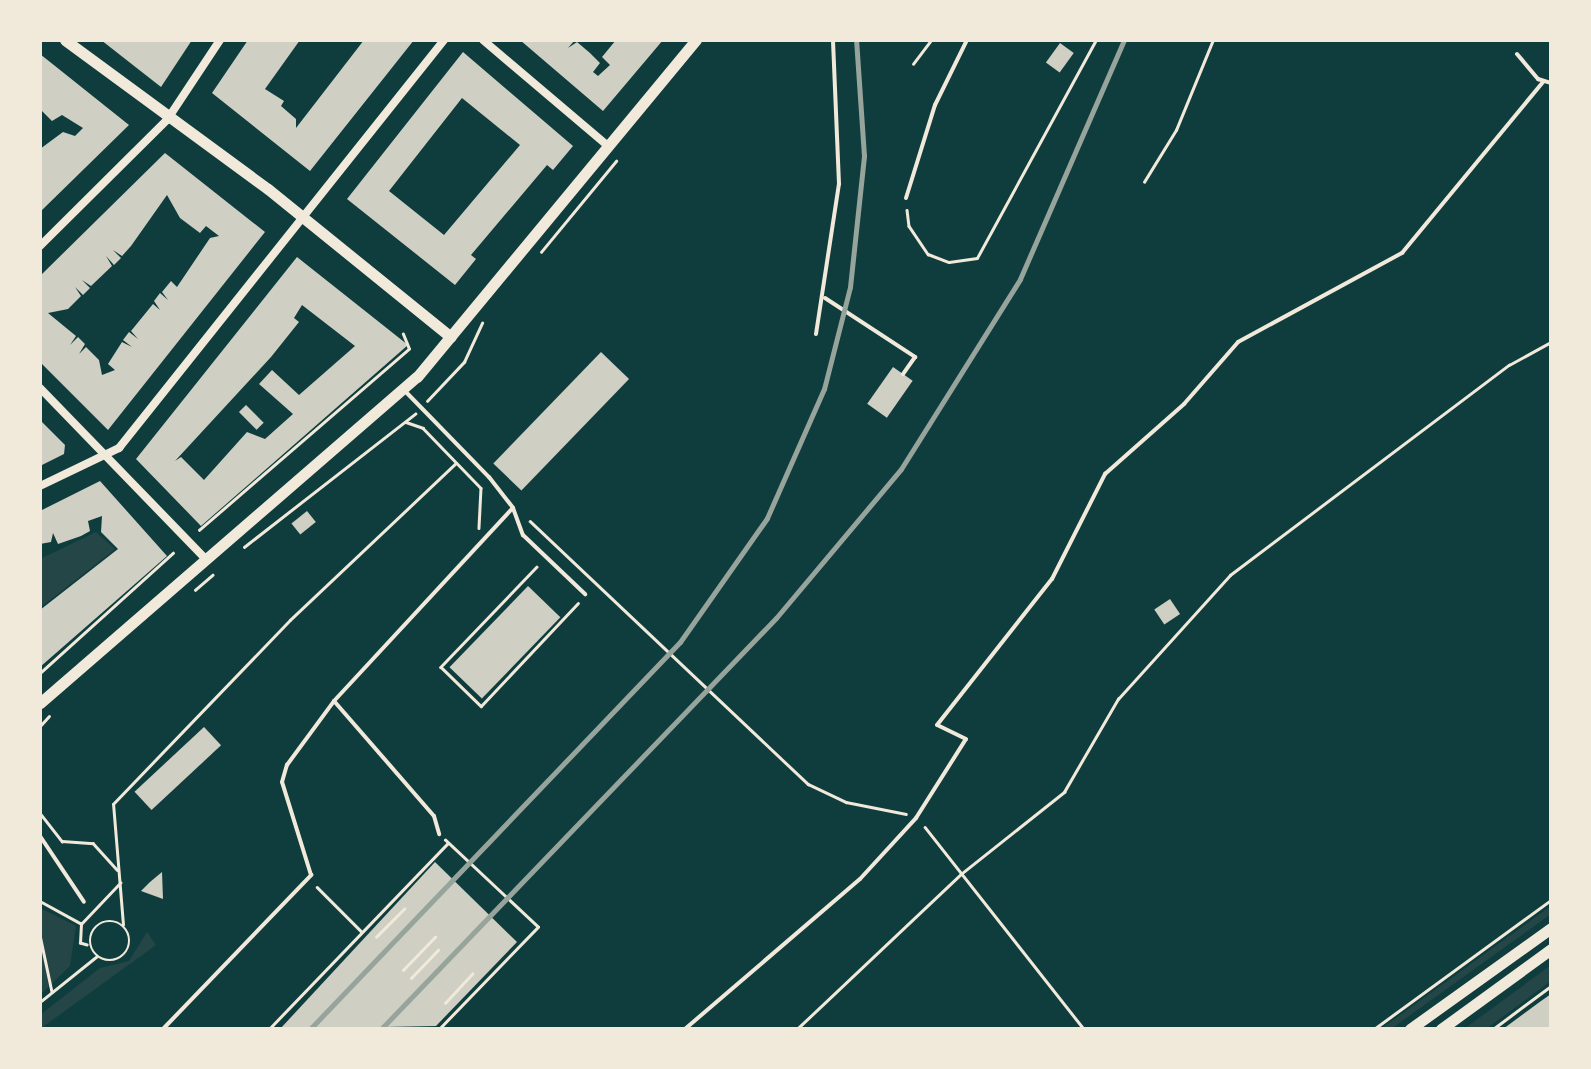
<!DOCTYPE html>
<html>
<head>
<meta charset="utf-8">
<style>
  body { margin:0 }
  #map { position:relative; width:1591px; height:1069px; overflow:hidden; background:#0f3d3e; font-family:"DM Sans",sans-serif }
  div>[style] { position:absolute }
  .green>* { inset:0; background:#244646 }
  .building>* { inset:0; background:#cfcfc3; transform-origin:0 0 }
  .path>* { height:2.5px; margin:-1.25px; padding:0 1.25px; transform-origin:1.25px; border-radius:1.25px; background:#f1e9da }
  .path>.ring { margin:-1.25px; padding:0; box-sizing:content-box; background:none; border:2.5px solid #f1e9da; border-radius:50% }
  .service>* { height:4px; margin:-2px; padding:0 2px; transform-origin:2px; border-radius:2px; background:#f1e9da }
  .minor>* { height:8px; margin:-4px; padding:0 4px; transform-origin:4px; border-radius:4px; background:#f1e9da }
  .secondary>* { height:11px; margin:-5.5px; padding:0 5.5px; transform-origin:5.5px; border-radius:5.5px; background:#f1e9da }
  .rail>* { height:5px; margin:-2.5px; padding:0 2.5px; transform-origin:2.5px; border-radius:2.5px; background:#97a49c }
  span { translate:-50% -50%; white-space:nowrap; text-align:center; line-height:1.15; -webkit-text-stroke:10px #f1e9da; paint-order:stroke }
  .frame { position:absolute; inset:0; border:42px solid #f1e9da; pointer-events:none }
</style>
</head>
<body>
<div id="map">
  <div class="green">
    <div style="clip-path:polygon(96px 532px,115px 549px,40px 608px,40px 559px)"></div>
    <div style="clip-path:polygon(1551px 906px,1551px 914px,1391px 1029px,1381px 1029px)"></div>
    <div style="clip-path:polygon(40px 908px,76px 926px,70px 966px,40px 995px)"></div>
    <div style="clip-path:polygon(147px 932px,156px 945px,40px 1029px,40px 1015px,100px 968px,129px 961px)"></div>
    <div style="clip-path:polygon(1551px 965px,1551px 981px,1486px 1029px,1464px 1029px)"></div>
  </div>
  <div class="building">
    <div style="clip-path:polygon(101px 40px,192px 40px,161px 87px)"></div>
    <div style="clip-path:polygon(248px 40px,300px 40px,265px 89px,284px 101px,281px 106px,296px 119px,296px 128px,364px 40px,414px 40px,310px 171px,212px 93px)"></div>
    <div style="clip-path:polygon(520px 40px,575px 40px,568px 48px,577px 42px,590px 53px,600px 63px,593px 72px,598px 76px,610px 65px,602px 57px,616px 40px,663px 40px,603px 111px)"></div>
    <div style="left:1060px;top:43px;width:17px;height:24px;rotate:36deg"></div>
    <div style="clip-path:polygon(evenodd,463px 52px,573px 146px,553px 170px,547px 165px,471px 255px,476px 259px,455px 285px,347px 199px,463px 52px,462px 98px,520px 145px,444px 235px,389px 191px,462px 98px)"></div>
    <div style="clip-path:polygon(40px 54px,129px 125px,40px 212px,40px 149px,63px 132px,75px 136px,83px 128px,62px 115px,52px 121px,40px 109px)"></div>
    <div style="clip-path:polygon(evenodd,165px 153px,265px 232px,108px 430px,40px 362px,40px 276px,165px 153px,167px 195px,180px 218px,200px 233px,206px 226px,219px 236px,210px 238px,177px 287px,171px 281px,162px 292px,168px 300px,160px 293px,154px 301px,160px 310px,153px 304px,131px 331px,138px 339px,129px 332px,123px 340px,132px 347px,122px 342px,108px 364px,115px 370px,102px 375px,99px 360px,86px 347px,79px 354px,85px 344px,78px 337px,70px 345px,76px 336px,48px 313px,68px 309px,81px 296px,75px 287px,83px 295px,90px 288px,82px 280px,91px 286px,112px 266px,106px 256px,114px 265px,121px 258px,113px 250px,122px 256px,131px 246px,167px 195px)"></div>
    <div style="clip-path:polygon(evenodd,297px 257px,408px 345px,201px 526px,136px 459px,297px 257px,302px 305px,355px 346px,299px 395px,272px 370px,259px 384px,293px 414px,265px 439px,247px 432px,204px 480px,181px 457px,175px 461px,271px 357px,299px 322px,294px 318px,302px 305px)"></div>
    <div style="left:601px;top:352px;width:39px;height:155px;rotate:44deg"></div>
    <div style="left:893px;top:367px;width:24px;height:45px;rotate:35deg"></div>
    <div style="left:246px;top:405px;width:25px;height:10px;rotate:45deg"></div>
    <div style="clip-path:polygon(40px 420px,65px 445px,64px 454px,40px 466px)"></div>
    <div style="clip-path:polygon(100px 481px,167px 556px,40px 667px,40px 610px,118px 549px,101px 532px,102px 516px,88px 521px,90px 531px,81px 536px,58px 544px,53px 533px,51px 542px,40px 544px,40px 511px)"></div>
    <div style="left:307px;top:511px;width:14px;height:20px;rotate:51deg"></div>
    <div style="left:528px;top:586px;width:45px;height:113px;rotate:44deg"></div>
    <div style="left:1170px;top:599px;width:18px;height:19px;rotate:56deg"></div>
    <div style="left:204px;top:727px;width:25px;height:95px;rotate:47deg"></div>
    <div style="clip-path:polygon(435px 862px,517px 942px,436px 1026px,280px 1029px)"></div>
    <div style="clip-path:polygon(162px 872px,163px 899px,141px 891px,150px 882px)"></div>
    <div style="clip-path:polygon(1551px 994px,1551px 1029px,1503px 1029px,1541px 1001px)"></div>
  </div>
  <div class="path">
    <div style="left:913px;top:64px;width:30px;rotate:-53deg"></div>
    <div style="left:1144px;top:182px;width:61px;rotate:-58.4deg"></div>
    <div style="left:1176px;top:130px;width:97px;rotate:-67.7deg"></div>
    <div style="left:907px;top:210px;width:16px;rotate:83deg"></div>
    <div style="left:909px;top:226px;width:34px;rotate:56deg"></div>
    <div style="left:928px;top:254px;width:22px;rotate:21deg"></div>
    <div style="left:949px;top:262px;width:28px;rotate:-8deg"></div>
    <div style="left:977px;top:258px;width:248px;rotate:-61.4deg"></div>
    <div style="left:541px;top:252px;width:118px;rotate:-50.5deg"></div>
    <div style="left:427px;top:401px;width:54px;rotate:-46.5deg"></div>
    <div style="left:464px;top:362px;width:43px;rotate:-65.2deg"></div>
    <div style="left:406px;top:422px;width:18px;rotate:19deg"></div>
    <div style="left:423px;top:428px;width:83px;rotate:46deg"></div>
    <div style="left:481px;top:488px;width:40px;rotate:92.9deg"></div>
    <div style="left:530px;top:521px;width:383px;rotate:43.4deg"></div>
    <div style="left:808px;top:784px;width:42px;rotate:25.3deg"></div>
    <div style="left:846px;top:802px;width:61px;rotate:11.3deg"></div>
    <div style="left:199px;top:530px;width:277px;rotate:-40.8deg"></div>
    <div style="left:409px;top:349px;width:16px;rotate:-112deg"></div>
    <div style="left:244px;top:547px;width:217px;rotate:-37.9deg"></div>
    <div style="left:537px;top:567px;width:139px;rotate:133.8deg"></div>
    <div style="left:441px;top:667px;width:56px;rotate:44.3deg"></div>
    <div style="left:481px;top:706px;width:141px;rotate:-46.7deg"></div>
    <div style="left:195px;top:590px;width:23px;rotate:-41deg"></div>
    <div style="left:40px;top:673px;width:179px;rotate:-42.1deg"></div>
    <div style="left:40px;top:726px;width:13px;rotate:-48deg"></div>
    <div style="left:40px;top:813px;width:36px;rotate:52deg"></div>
    <div style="left:62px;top:841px;width:31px;rotate:4deg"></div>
    <div style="left:93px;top:843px;width:36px;rotate:48deg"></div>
    <div style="left:925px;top:827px;width:257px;rotate:51.8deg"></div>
    <div style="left:317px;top:887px;width:62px;rotate:45deg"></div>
    <div style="left:40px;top:901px;width:46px;rotate:28.8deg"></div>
    <div class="ring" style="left:90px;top:921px;width:37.5px;height:37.5px"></div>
    <div style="left:123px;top:925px;width:121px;rotate:-94.7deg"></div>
    <div style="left:113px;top:804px;width:255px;rotate:-46.1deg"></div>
    <div style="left:290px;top:620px;width:228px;rotate:-43.4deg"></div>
    <div style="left:40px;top:935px;width:58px;rotate:78.1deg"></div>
    <div style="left:376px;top:937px;width:40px;rotate:-45deg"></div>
    <div style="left:87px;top:945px;width:7px;rotate:-164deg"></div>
    <div style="left:80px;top:943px;width:19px;rotate:-87deg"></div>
    <div style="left:81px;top:924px;width:57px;rotate:-46.4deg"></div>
    <div style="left:403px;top:970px;width:46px;rotate:-45.9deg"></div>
    <div style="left:411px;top:978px;width:39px;rotate:-46deg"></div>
    <div style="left:40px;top:1002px;width:72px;rotate:-38.8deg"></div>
    <div style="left:445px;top:1003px;width:40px;rotate:-47deg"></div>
    <div style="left:269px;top:1029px;width:257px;rotate:-46.1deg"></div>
    <div style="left:439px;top:1029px;width:142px;rotate:-45.9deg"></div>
    <div style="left:538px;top:927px;width:127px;rotate:-136.9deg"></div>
    <div style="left:797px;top:1029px;width:226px;rotate:-43.4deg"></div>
    <div style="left:961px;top:874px;width:132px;rotate:-38.5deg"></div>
    <div style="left:1064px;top:792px;width:108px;rotate:-59.9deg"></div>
    <div style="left:1118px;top:699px;width:167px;rotate:-47.9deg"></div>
    <div style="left:1230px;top:575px;width:349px;rotate:-37deg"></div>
    <div style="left:1509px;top:365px;width:48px;rotate:-28.7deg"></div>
    <div style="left:1374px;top:1029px;width:219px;rotate:-36.1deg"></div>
    <div style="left:1493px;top:1029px;width:72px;rotate:-36.6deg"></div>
  </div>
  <div class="service">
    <div style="left:1517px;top:54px;width:33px;rotate:50deg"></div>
    <div style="left:1538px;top:79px;width:14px;rotate:17deg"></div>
    <div style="left:906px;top:198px;width:97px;rotate:-72.7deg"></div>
    <div style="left:935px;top:105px;width:72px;rotate:-63.8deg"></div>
    <div style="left:825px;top:298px;width:108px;rotate:33.2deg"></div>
    <div style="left:915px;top:357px;width:21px;rotate:125deg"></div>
    <div style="left:816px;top:334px;width:152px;rotate:-81.3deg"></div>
    <div style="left:839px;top:184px;width:144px;rotate:-92.4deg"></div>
    <div style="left:404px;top:390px;width:122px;rotate:45.7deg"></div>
    <div style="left:489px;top:477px;width:39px;rotate:52deg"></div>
    <div style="left:513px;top:508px;width:29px;rotate:70deg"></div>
    <div style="left:523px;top:535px;width:86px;rotate:43.6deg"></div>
    <div style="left:334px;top:701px;width:152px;rotate:49deg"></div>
    <div style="left:434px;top:816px;width:19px;rotate:74deg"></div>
    <div style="left:40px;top:836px;width:79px;rotate:56.3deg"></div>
    <div style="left:163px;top:1029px;width:214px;rotate:-46.1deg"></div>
    <div style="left:311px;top:875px;width:97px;rotate:-107.3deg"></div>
    <div style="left:282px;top:782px;width:18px;rotate:-74deg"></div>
    <div style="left:287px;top:765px;width:79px;rotate:-53.7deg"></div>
    <div style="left:334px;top:701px;width:263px;rotate:-47.2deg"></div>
    <div style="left:685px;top:1029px;width:230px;rotate:-40.6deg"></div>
    <div style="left:860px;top:879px;width:83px;rotate:-47.4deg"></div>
    <div style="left:916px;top:818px;width:93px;rotate:-57.7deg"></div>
    <div style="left:966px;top:739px;width:32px;rotate:-154deg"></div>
    <div style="left:937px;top:725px;width:186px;rotate:-51.8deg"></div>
    <div style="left:1052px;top:579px;width:118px;rotate:-63.2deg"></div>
    <div style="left:1105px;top:474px;width:106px;rotate:-41.5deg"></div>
    <div style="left:1184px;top:404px;width:82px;rotate:-48.9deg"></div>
    <div style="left:1238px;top:342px;width:187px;rotate:-28.5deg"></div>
    <div style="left:1402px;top:253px;width:222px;rotate:-50.5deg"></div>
  </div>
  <div class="minor">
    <div style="left:483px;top:40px;width:162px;rotate:40.3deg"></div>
    <div style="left:40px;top:246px;width:179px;rotate:-44.8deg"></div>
    <div style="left:167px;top:120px;width:96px;rotate:-56.5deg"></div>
    <div style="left:40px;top:388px;width:238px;rotate:45.9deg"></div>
    <div style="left:40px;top:486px;width:88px;rotate:-25.7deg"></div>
    <div style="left:119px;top:448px;width:522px;rotate:-51.46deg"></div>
  </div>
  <div class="secondary">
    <div style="left:65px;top:40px;width:252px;rotate:36.3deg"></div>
    <div style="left:268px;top:189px;width:235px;rotate:39deg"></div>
    <div style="left:40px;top:703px;width:498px;rotate:-40.9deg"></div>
    <div style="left:417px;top:377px;width:438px;rotate:-50.4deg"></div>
    <div style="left:1410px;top:1029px;width:173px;rotate:-35.6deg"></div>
    <div style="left:1441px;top:1029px;width:136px;rotate:-36deg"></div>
  </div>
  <div class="rail">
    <div style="left:310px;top:1029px;width:535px;rotate:-46.29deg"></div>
    <div style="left:680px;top:642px;width:151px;rotate:-54.9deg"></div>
    <div style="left:767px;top:518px;width:141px;rotate:-66.2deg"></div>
    <div style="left:824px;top:389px;width:105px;rotate:-75.7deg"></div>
    <div style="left:850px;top:287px;width:132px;rotate:-83.9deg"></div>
    <div style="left:864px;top:156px;width:116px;rotate:-93.9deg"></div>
    <div style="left:381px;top:1029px;width:570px;rotate:-46.14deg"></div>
    <div style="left:776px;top:618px;width:194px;rotate:-50deg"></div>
    <div style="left:901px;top:469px;width:224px;rotate:-57.9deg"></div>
    <div style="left:1020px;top:279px;width:261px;rotate:-66.5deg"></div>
  </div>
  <div class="frame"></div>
</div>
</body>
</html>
